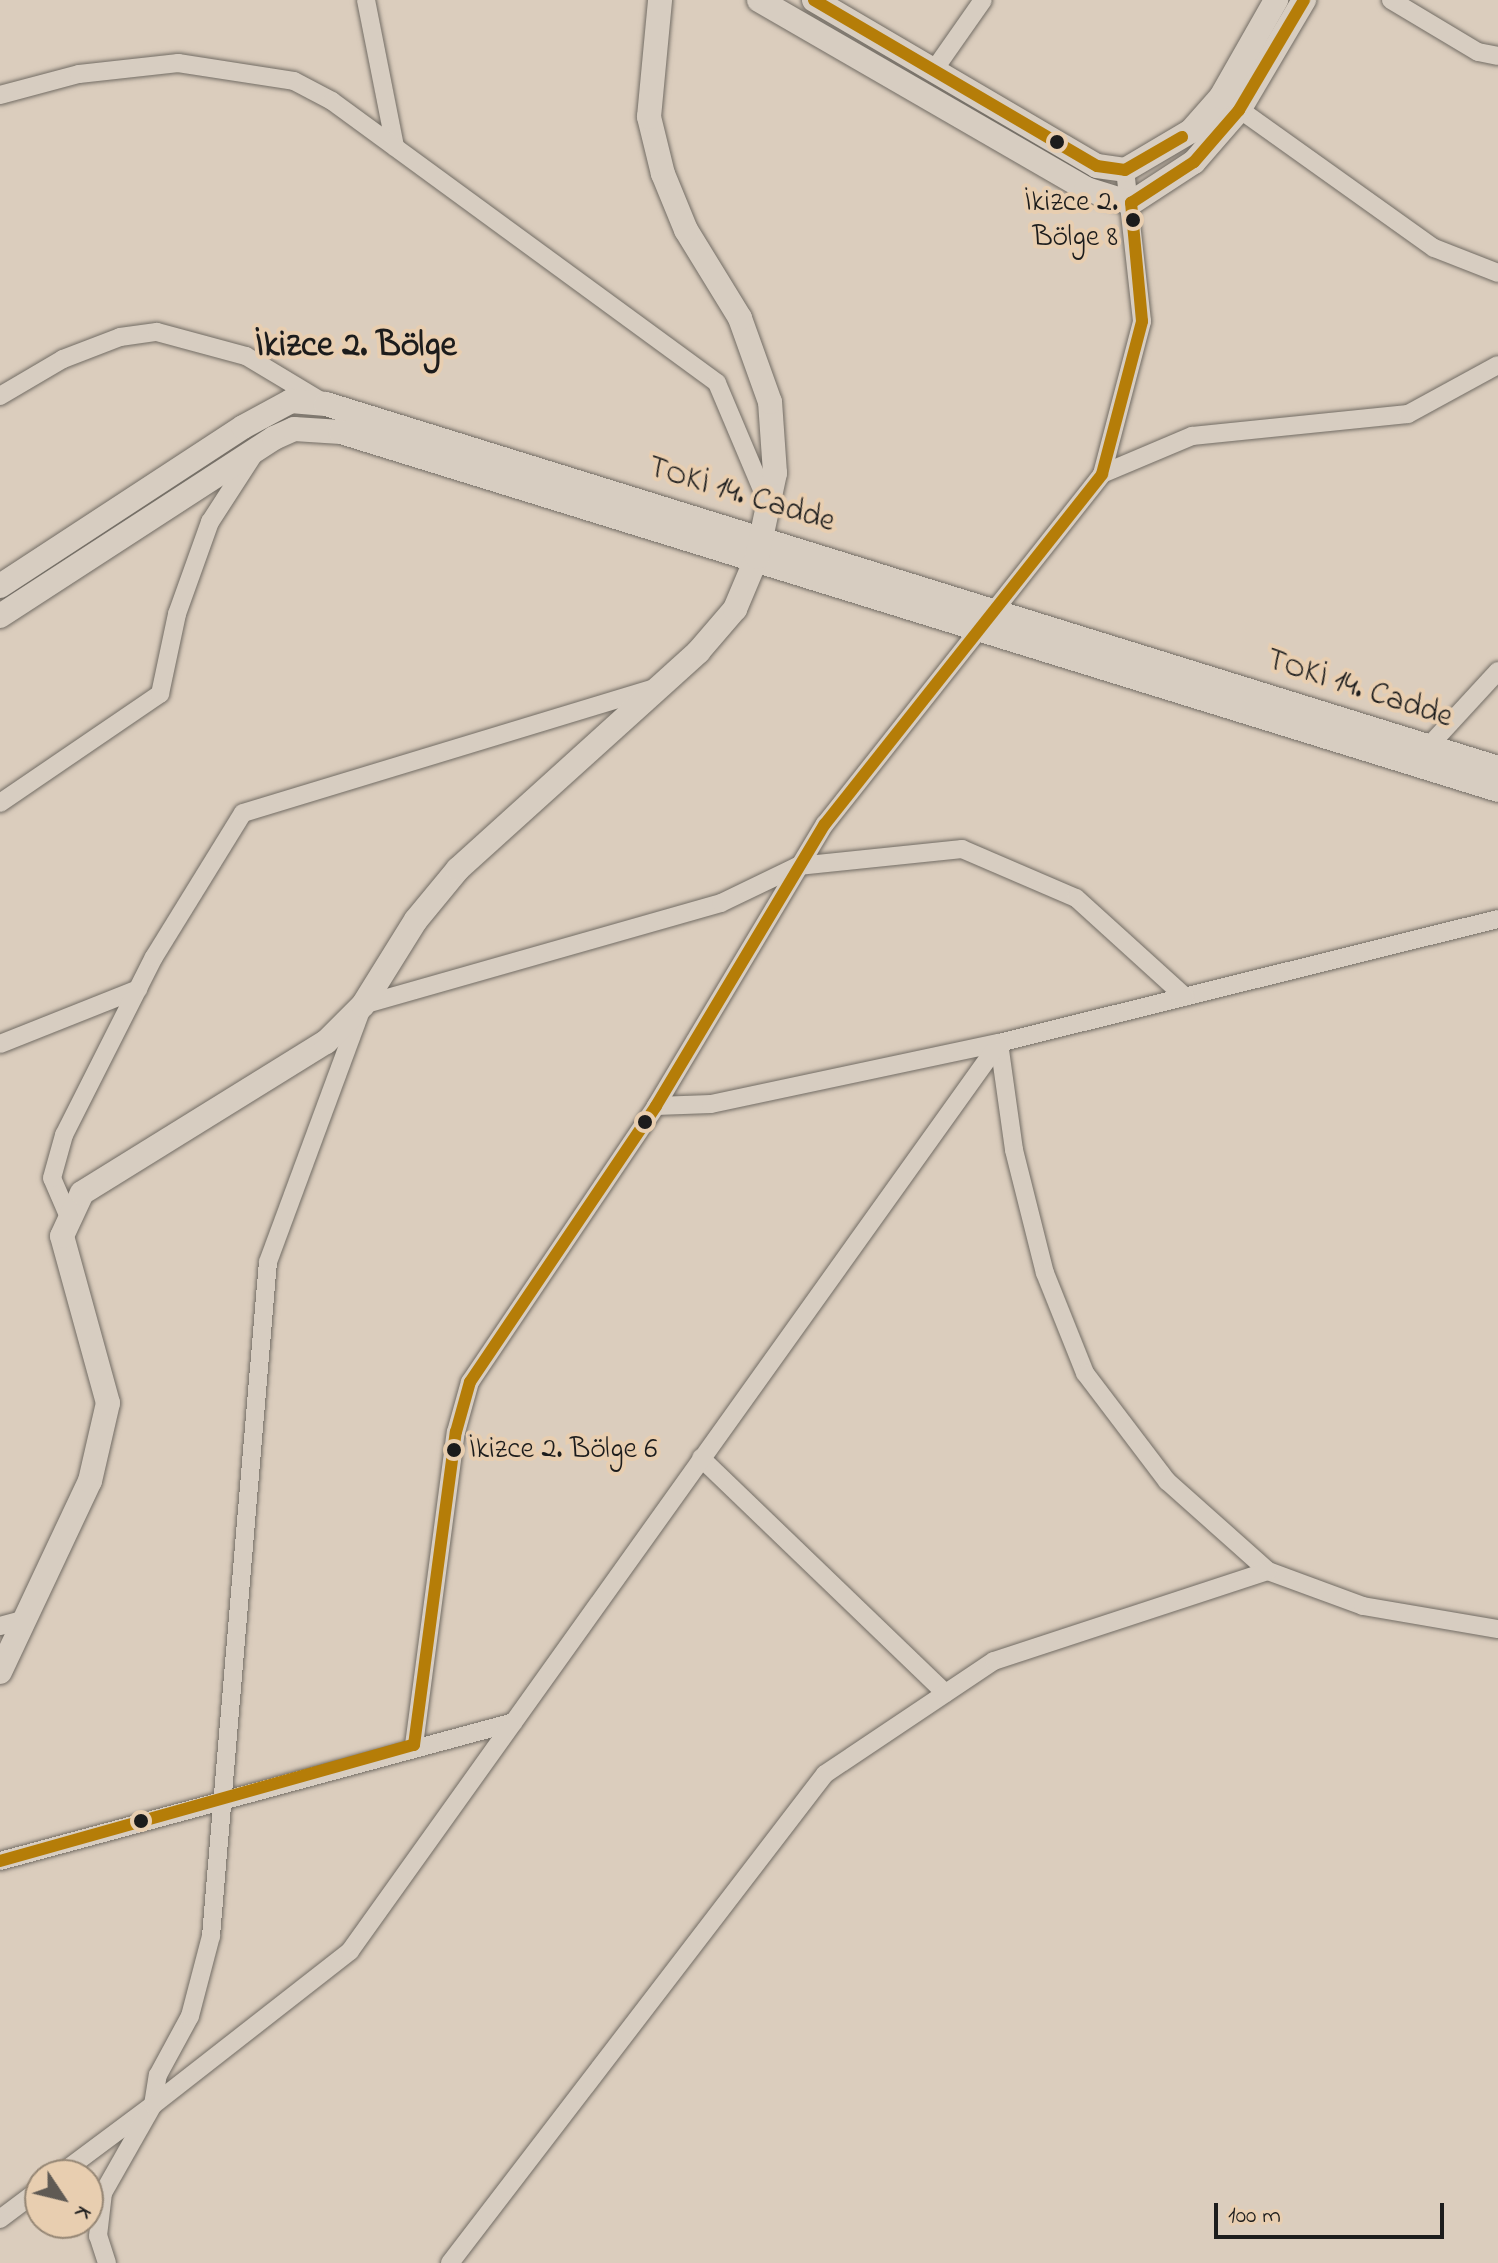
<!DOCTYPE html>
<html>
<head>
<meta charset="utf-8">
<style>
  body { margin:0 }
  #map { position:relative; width:1498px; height:2263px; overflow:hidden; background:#dbcdbd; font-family:"Indie Flower",sans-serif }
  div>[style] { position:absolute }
  .roads { filter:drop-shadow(0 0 2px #726c64) drop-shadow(0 0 2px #726c64) }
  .street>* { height:18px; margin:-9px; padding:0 9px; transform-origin:9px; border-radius:9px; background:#d7cdc1 }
  .secondary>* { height:24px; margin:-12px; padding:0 12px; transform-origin:12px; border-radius:12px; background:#d7cdc1 }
  .bus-1>* { height:12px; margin:-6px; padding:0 6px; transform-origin:6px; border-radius:6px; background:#b57d08 }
  .dots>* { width:22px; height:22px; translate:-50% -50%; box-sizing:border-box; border:4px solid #e8ceb0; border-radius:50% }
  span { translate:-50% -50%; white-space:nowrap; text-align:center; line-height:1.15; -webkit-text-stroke:8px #e8ceb0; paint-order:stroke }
  .bus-label { font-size:30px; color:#1c1c1c }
  .right { translate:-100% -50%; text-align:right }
  .left { translate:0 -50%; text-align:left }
  .street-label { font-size:32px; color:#1c1c1c }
  .quarter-label { font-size:36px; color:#1c1c1c; font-weight:700 }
  .north { position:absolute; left:24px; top:2159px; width:80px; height:80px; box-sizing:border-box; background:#e8ceb0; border:2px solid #968775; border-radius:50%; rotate:125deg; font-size:22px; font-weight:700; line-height:32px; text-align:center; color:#1c1c1c }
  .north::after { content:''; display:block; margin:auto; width:28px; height:36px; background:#5f5a54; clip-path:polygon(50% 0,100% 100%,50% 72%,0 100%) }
  .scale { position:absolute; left:1214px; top:2203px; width:230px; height:36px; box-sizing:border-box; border:4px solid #1c1c1c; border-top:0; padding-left:10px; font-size:24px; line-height:28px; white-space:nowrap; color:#1c1c1c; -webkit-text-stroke:6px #e8ceb0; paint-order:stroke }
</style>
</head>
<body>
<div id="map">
  <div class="roads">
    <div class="street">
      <div style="left:366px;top:0;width:150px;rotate:78.8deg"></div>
      <div style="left:1391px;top:0;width:101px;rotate:30.9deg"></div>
      <div style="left:1478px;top:52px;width:20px;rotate:11deg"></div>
      <div style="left:934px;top:70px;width:85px;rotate:-55deg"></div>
      <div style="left:0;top:95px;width:82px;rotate:-14.9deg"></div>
      <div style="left:79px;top:74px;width:100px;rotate:-6.3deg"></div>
      <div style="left:178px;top:63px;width:117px;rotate:8.8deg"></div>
      <div style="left:294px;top:81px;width:43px;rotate:27.8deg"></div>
      <div style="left:332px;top:101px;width:477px;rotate:36.2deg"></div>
      <div style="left:717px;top:383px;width:134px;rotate:67.1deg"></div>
      <div style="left:1232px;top:104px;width:248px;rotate:35.5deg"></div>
      <div style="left:1434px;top:248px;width:69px;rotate:21.3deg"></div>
      <div style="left:0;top:396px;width:73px;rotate:-30.4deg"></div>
      <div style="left:63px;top:359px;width:61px;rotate:-21.1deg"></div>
      <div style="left:120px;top:337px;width:37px;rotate:-8deg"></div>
      <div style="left:157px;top:332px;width:92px;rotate:15.1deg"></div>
      <div style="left:246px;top:356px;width:93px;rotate:31deg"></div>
      <div style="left:1102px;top:474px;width:98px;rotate:-22.9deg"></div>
      <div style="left:1192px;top:436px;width:217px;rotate:-5.8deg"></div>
      <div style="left:1408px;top:414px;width:102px;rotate:-28.6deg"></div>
      <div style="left:1429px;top:746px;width:102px;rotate:-47.4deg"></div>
      <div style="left:0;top:803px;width:194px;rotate:-34.3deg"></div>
      <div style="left:160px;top:694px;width:82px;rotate:-78deg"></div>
      <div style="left:177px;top:614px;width:98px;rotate:-70.3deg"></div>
      <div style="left:210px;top:522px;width:81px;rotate:-57.1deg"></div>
      <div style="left:999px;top:1043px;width:108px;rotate:82deg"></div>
      <div style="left:1014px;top:1150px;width:127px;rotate:75.9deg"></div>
      <div style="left:1045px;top:1273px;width:108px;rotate:68.2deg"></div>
      <div style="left:1085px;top:1373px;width:136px;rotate:52.8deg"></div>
      <div style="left:1167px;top:1481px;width:135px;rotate:41.7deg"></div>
      <div style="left:1268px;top:1571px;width:101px;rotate:20.2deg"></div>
      <div style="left:1363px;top:1606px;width:137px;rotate:9.7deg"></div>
      <div style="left:0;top:1044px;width:149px;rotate:-21.7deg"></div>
      <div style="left:656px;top:1106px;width:55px;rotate:-2.1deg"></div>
      <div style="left:711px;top:1104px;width:294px;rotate:-12deg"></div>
      <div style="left:999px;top:1043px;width:514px;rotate:-13.96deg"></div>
      <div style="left:68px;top:1215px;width:40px;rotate:-113.4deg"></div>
      <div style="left:52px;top:1178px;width:45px;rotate:-74.4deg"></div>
      <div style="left:64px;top:1135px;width:199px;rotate:-63.2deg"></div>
      <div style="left:154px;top:957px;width:169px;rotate:-58.3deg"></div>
      <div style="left:243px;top:813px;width:427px;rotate:-16.9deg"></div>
      <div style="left:701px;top:1458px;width:339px;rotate:43.9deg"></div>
      <div style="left:0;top:1626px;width:24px;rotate:-15deg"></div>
      <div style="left:414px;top:1745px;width:316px;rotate:-82.4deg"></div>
      <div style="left:456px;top:1432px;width:52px;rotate:-74.4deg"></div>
      <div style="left:470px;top:1382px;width:333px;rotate:-56deg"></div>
      <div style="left:656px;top:1106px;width:329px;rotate:-59.1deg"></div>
      <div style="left:825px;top:824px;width:446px;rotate:-51.6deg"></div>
      <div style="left:1102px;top:474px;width:158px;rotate:-75.3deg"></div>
      <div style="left:1142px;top:321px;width:152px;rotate:-96.4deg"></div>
      <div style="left:0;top:1861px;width:532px;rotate:-15.13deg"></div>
      <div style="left:59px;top:2175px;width:117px;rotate:-36.7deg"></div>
      <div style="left:153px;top:2105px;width:30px;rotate:-81deg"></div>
      <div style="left:158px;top:2075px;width:67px;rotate:-61.5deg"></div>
      <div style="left:190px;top:2016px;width:83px;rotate:-75.3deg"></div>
      <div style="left:211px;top:1936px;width:676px;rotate:-85.17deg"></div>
      <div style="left:268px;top:1262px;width:274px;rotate:-69.7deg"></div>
      <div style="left:363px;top:1005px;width:372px;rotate:-15.9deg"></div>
      <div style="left:721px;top:903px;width:85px;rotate:-25.7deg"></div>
      <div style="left:798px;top:866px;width:165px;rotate:-5.9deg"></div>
      <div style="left:962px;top:849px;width:124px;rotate:23.3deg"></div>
      <div style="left:1076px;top:898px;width:147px;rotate:42.2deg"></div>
      <div style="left:0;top:2219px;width:50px;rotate:-36.9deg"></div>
      <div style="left:107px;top:2263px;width:28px;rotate:-108deg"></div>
      <div style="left:98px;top:2236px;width:43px;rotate:-83.4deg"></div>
      <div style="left:103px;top:2193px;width:101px;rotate:-60.4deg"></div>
      <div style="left:153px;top:2105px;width:250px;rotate:-38deg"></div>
      <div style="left:350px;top:1951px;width:1116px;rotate:-54.44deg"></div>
      <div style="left:450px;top:2263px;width:616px;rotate:-52.52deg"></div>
      <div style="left:825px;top:1774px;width:203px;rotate:-33.8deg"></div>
      <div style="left:994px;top:1661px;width:288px;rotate:-18.2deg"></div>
    </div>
    <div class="secondary">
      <div style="left:759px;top:0;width:378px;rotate:30deg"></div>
      <div style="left:1086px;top:189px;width:47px;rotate:17.3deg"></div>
      <div style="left:1131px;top:203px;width:75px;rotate:-33.1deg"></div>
      <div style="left:1194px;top:162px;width:69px;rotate:-49.1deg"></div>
      <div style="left:1239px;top:110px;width:128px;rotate:-59.4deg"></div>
      <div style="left:814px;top:0;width:328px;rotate:30.4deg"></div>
      <div style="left:1097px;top:166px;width:28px;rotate:8deg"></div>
      <div style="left:1125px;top:170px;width:77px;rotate:-30.6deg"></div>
      <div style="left:1191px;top:131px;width:45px;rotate:-48.6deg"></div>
      <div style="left:1221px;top:97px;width:112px;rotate:-60.4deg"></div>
      <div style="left:0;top:586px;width:290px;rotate:-33.2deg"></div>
      <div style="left:243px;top:427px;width:55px;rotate:-28.4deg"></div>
      <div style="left:291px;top:401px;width:35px;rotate:5deg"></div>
      <div style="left:326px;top:404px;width:1227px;rotate:17.25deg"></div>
      <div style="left:0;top:616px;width:327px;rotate:-33deg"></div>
      <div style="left:274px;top:438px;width:22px;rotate:-24deg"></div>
      <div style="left:294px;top:429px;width:47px;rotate:3.7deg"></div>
      <div style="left:341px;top:432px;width:1211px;rotate:17.19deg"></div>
      <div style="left:0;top:1672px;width:211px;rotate:-64.8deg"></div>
      <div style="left:90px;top:1481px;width:80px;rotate:-77deg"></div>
      <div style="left:108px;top:1403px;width:173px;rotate:-105.4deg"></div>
      <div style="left:62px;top:1236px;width:47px;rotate:-65.1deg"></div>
      <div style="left:82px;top:1193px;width:287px;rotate:-31.8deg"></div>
      <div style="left:326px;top:1042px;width:52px;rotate:-45deg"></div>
      <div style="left:363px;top:1005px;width:100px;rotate:-58.1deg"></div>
      <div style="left:416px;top:920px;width:66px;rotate:-50.5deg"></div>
      <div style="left:458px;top:869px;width:324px;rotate:-42.1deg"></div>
      <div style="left:698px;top:652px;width:57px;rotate:-49.3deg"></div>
      <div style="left:735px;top:609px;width:56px;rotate:-67.1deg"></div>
      <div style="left:757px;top:557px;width:86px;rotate:-77.9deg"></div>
      <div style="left:775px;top:473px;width:71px;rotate:-94deg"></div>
      <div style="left:770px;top:402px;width:89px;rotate:-109.7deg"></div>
      <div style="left:740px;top:318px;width:103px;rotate:-121.5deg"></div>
      <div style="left:686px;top:230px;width:61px;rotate:-112.3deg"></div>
      <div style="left:663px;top:174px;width:59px;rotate:-103.8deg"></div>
      <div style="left:649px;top:117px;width:118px;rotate:-84.6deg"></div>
    </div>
  </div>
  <div class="bus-1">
    <div style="left:814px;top:0;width:328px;rotate:30.4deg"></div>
    <div style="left:1097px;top:166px;width:28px;rotate:8deg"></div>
    <div style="left:1125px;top:170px;width:66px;rotate:-30.1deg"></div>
    <div style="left:0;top:1861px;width:430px;rotate:-15.7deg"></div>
    <div style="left:414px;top:1745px;width:316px;rotate:-82.4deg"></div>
    <div style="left:456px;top:1432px;width:52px;rotate:-74.4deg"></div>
    <div style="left:470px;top:1382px;width:333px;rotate:-56deg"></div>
    <div style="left:656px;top:1106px;width:329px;rotate:-59.1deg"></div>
    <div style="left:825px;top:824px;width:446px;rotate:-51.6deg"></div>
    <div style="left:1102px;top:474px;width:158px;rotate:-75.3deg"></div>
    <div style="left:1142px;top:321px;width:119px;rotate:-95.3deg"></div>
    <div style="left:1131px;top:203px;width:75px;rotate:-33.1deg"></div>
    <div style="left:1194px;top:162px;width:69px;rotate:-49.1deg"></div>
    <div style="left:1239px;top:110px;width:128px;rotate:-59.4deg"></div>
  </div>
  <div class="dots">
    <div style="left:1057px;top:142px;background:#1c1c1c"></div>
    <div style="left:1133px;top:220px;background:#1c1c1c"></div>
    <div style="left:645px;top:1122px;background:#1c1c1c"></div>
    <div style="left:454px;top:1450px;background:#1c1c1c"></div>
    <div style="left:141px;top:1821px;background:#1c1c1c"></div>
  </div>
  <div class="bus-label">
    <span class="right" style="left:1118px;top:220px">İkizce 2.<br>Bölge 8</span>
    <span class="left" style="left:469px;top:1450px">İkizce 2. Bölge 6</span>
  </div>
  <div class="street-label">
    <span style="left:741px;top:496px;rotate:17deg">TOKİ 14. Cadde</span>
    <span style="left:1359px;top:690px;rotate:18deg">TOKİ 14. Cadde</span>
  </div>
  <div class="quarter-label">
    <span style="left:356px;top:347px">İkizce 2. Bölge</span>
  </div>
  <div class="north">K</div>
  <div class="scale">100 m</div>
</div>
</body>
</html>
